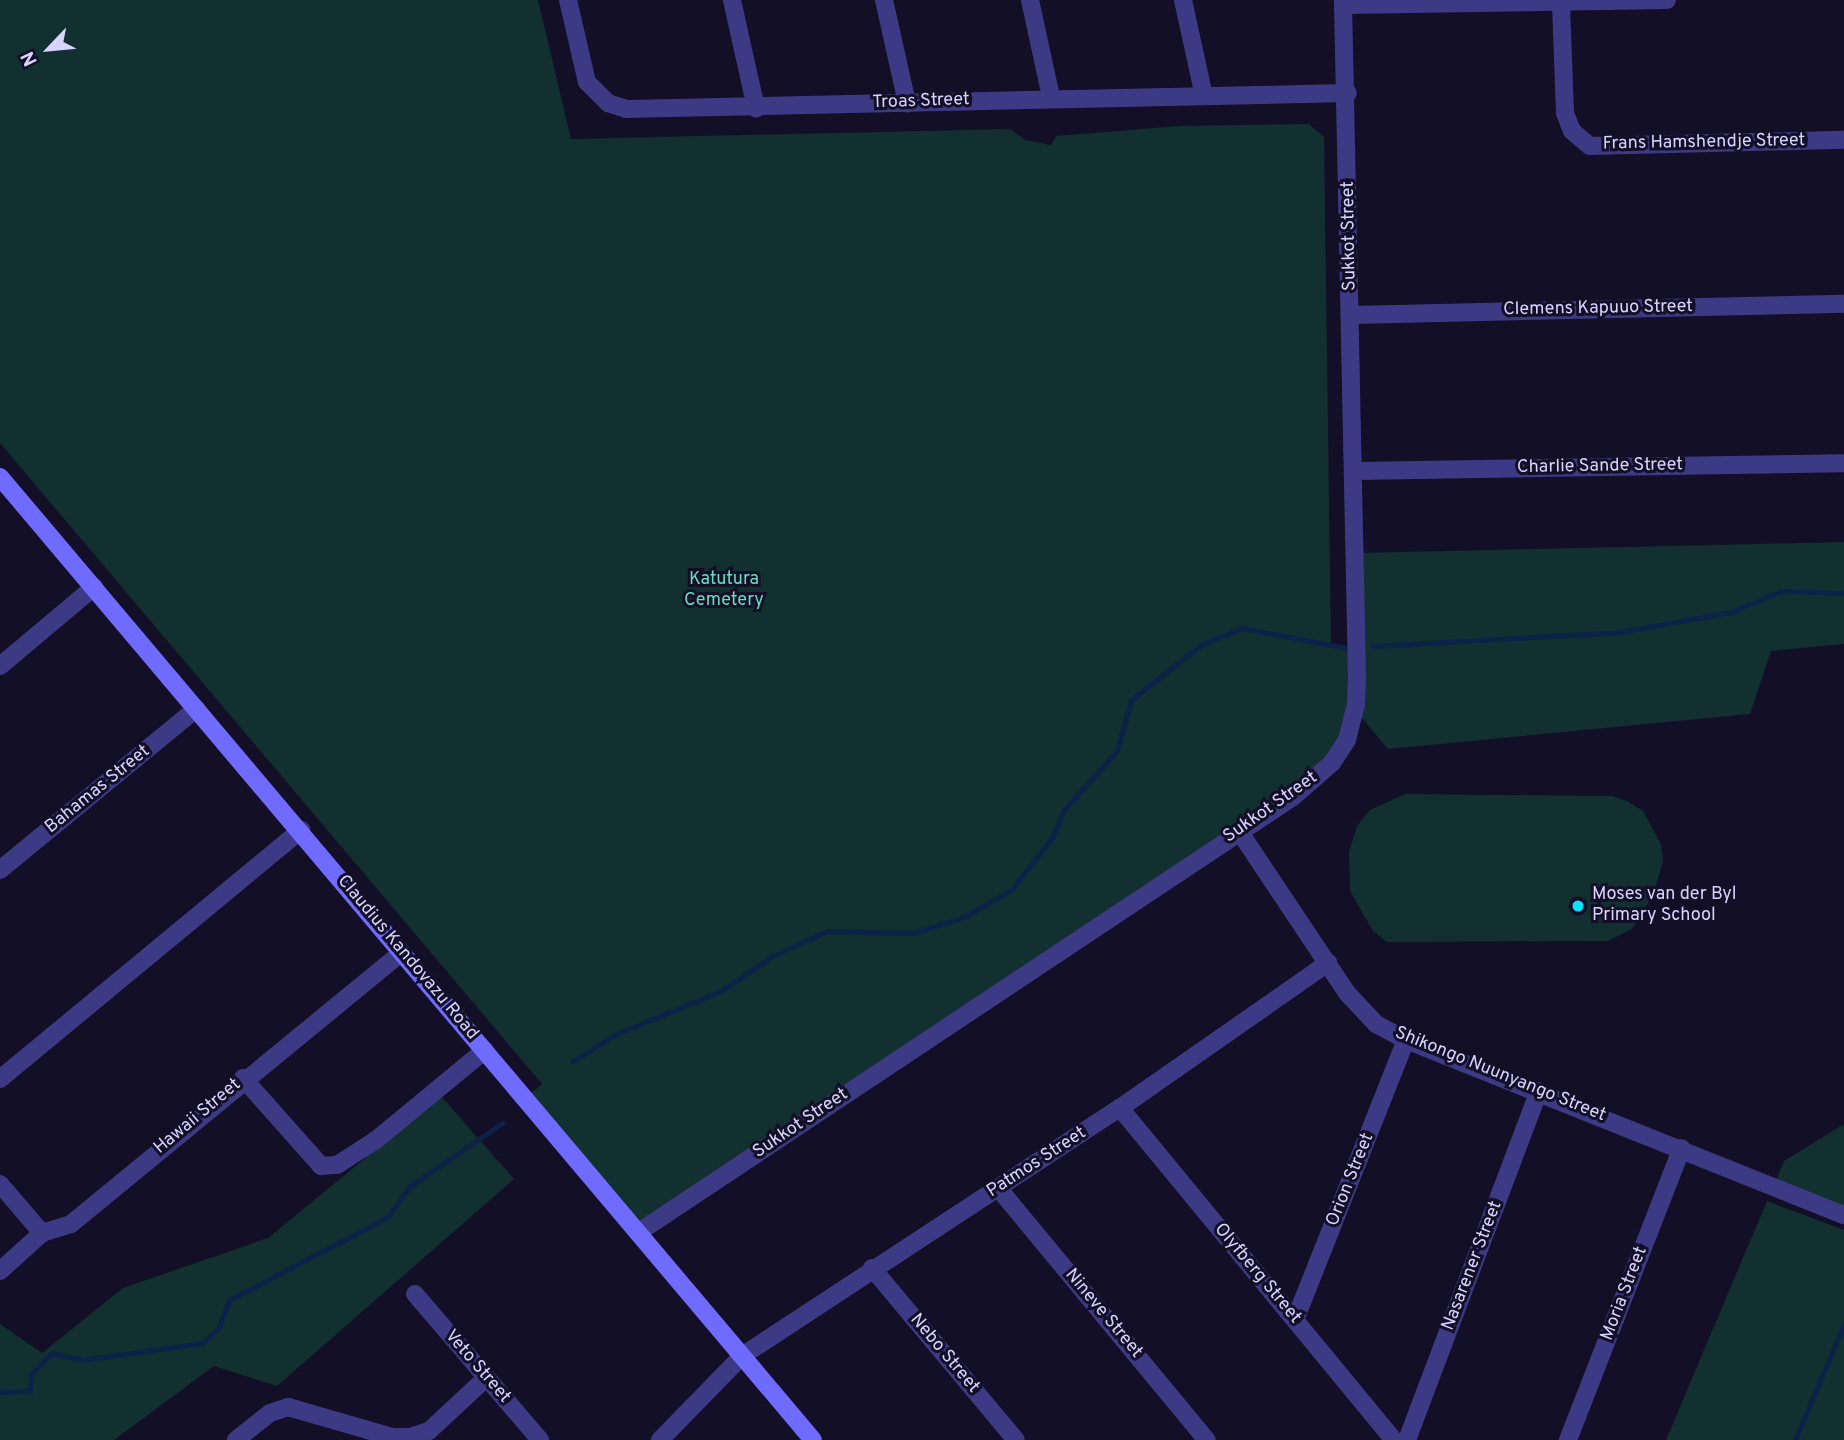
<!DOCTYPE html>
<html>
<head>
<meta charset="utf-8">
<style>
  body { margin:0 }
  #map { position:relative; width:1844px; height:1440px; overflow:hidden; background:#130f26; font-family:Overpass,sans-serif }
  div>[style] { position:absolute }
  .green>* { inset:0; background:#12302f }
  .stream>* { height:5px; margin:-2.5px; padding:0 2.5px; transform-origin:2.5px; border-radius:2.5px; background:#0c2248 }
  .street>* { height:18px; margin:-9px; padding:0 9px; transform-origin:9px; border-radius:9px; background:#3d3a85 }
  .secondary>* { height:18px; margin:-9px; padding:0 9px; transform-origin:9px; border-radius:9px; background:#6f6bff }
  .dots>* { width:19px; height:19px; translate:-50% -50%; box-sizing:border-box; border:4px solid #130f26; border-radius:50% }
  span { translate:-50% -50%; white-space:nowrap; text-align:center; line-height:1.15; -webkit-text-stroke:6px #130f26; paint-order:stroke }
  .street-label { font-size:18px; color:#d9d4ff }
  .park-label { font-size:18px; color:#5fe0c0 }
  .poi-label { font-size:18px; color:#d9d4ff }
  .left { translate:0 -50%; text-align:left }
  .north { position:absolute; left:14px; top:14px; width:70px; height:70px; -webkit-text-stroke:5px #130f26; paint-order:stroke; rotate:244deg; font-size:19px; font-weight:700; line-height:28px; text-align:center; color:#d9d4ff }
  .north::after { content:''; display:block; margin:auto; width:24px; height:32px; background:#d9d4ff; clip-path:polygon(50% 0,100% 100%,50% 72%,0 100%) }
</style>
</head>
<body>
<div id="map">
  <div class="green">
    <div style="clip-path:polygon(0 0,538px 0,571px 139px,1010px 129px,1025px 140px,1051px 145px,1056px 136px,1179px 126px,1309px 124px,1324px 137px,1331px 645px,1352px 649px,1356px 553px,1844px 542px,1844px 644px,1771px 651px,1750px 714px,1388px 749px,1356px 711px,1332px 763px,639px 1232px,525px 1098px,542px 1084px,0 443px)"></div>
    <div style="clip-path:polygon(1405px 794px,1612px 796px,1627px 801px,1643px 811px,1661px 844px,1663px 861px,1653px 895px,1632px 929px,1608px 941px,1387px 942px,1373px 931px,1350px 891px,1349px 852px,1357px 826px,1370px 810px)"></div>
    <div style="clip-path:polygon(441px 1096px,514px 1179px,277px 1386px,214px 1366px,114px 1440px,0 1440px,0 1324px,42px 1353px,123px 1288px,268px 1238px)"></div>
    <div style="clip-path:polygon(1844px 1124px,1844px 1215px,1773px 1188px,1784px 1161px)"></div>
    <div style="clip-path:polygon(1767px 1201px,1844px 1230px,1844px 1440px,1666px 1440px)"></div>
  </div>
  <div class="stream">
    <div style="left:1373px;top:646px;width:247px;rotate:-3.2deg"></div>
    <div style="left:1620px;top:632px;width:113px;rotate:-10.2deg"></div>
    <div style="left:1731px;top:612px;width:54px;rotate:-22.8deg"></div>
    <div style="left:1781px;top:591px;width:63px;rotate:1.8deg"></div>
    <div style="left:573px;top:1061px;width:51px;rotate:-32.1deg"></div>
    <div style="left:616px;top:1034px;width:113px;rotate:-22.3deg"></div>
    <div style="left:721px;top:991px;width:60px;rotate:-34.2deg"></div>
    <div style="left:771px;top:957px;width:61px;rotate:-25.3deg"></div>
    <div style="left:826px;top:931px;width:87px;rotate:1.3deg"></div>
    <div style="left:913px;top:933px;width:53px;rotate:-17.4deg"></div>
    <div style="left:964px;top:917px;width:54px;rotate:-29.9deg"></div>
    <div style="left:1011px;top:890px;width:66px;rotate:-51.7deg"></div>
    <div style="left:1052px;top:838px;width:30px;rotate:-67deg"></div>
    <div style="left:1064px;top:810px;width:79px;rotate:-48.1deg"></div>
    <div style="left:1117px;top:751px;width:53px;rotate:-74.6deg"></div>
    <div style="left:1131px;top:700px;width:89px;rotate:-38.2deg"></div>
    <div style="left:1201px;top:645px;width:44px;rotate:-22.5deg"></div>
    <div style="left:1242px;top:628px;width:112px;rotate:10.8deg"></div>
    <div style="left:0;top:1392px;width:30px;rotate:-2deg"></div>
    <div style="left:30px;top:1391px;width:17px;rotate:-87deg"></div>
    <div style="left:31px;top:1374px;width:30px;rotate:-45deg"></div>
    <div style="left:52px;top:1353px;width:31px;rotate:13deg"></div>
    <div style="left:82px;top:1360px;width:121px;rotate:-8.1deg"></div>
    <div style="left:202px;top:1343px;width:21px;rotate:-41deg"></div>
    <div style="left:218px;top:1329px;width:31px;rotate:-69deg"></div>
    <div style="left:229px;top:1300px;width:179px;rotate:-27.6deg"></div>
    <div style="left:388px;top:1217px;width:37px;rotate:-55deg"></div>
    <div style="left:409px;top:1187px;width:113px;rotate:-34.5deg"></div>
    <div style="left:1795px;top:1440px;width:126px;rotate:-67.1deg"></div>
  </div>
  <div class="street">
    <div style="left:568px;top:0;width:84px;rotate:77deg"></div>
    <div style="left:587px;top:82px;width:30px;rotate:45deg"></div>
    <div style="left:608px;top:103px;width:19px;rotate:18deg"></div>
    <div style="left:626px;top:109px;width:722px;rotate:-1.27deg"></div>
    <div style="left:732px;top:0;width:111px;rotate:77.5deg"></div>
    <div style="left:884px;top:0;width:106px;rotate:77.4deg"></div>
    <div style="left:1030px;top:0;width:99px;rotate:77.8deg"></div>
    <div style="left:1183px;top:0;width:98px;rotate:77.7deg"></div>
    <div style="left:1561px;top:4px;width:109px;rotate:87.9deg"></div>
    <div style="left:1565px;top:113px;width:19px;rotate:69deg"></div>
    <div style="left:1572px;top:131px;width:23px;rotate:40deg"></div>
    <div style="left:1590px;top:146px;width:254px;rotate:-1.4deg"></div>
    <div style="left:1344px;top:5px;width:323px;rotate:-0.9deg"></div>
    <div style="left:1352px;top:315px;width:492px;rotate:-1.3deg"></div>
    <div style="left:1355px;top:471px;width:489px;rotate:-0.9deg"></div>
    <div style="left:0;top:666px;width:123px;rotate:-40deg"></div>
    <div style="left:1239px;top:831px;width:195px;rotate:56.3deg"></div>
    <div style="left:1347px;top:993px;width:42px;rotate:46.9deg"></div>
    <div style="left:1376px;top:1024px;width:34px;rotate:28deg"></div>
    <div style="left:1406px;top:1040px;width:472px;rotate:21.8deg"></div>
    <div style="left:0;top:870px;width:254px;rotate:-39.4deg"></div>
    <div style="left:243px;top:1078px;width:118px;rotate:48.4deg"></div>
    <div style="left:321px;top:1166px;width:16px;rotate:-4deg"></div>
    <div style="left:337px;top:1165px;width:46px;rotate:-32.7deg"></div>
    <div style="left:376px;top:1140px;width:141px;rotate:-39.5deg"></div>
    <div style="left:0;top:1079px;width:391px;rotate:-39.6deg"></div>
    <div style="left:1120px;top:1108px;width:430px;rotate:50.5deg"></div>
    <div style="left:0;top:1184px;width:65px;rotate:49.4deg"></div>
    <div style="left:42px;top:1233px;width:30px;rotate:-17deg"></div>
    <div style="left:71px;top:1224px;width:428px;rotate:-39.4deg"></div>
    <div style="left:999px;top:1189px;width:326px;rotate:50.4deg"></div>
    <div style="left:639px;top:1232px;width:785px;rotate:-33.63deg"></div>
    <div style="left:1293px;top:797px;width:52px;rotate:-41.1deg"></div>
    <div style="left:1332px;top:763px;width:27px;rotate:-57deg"></div>
    <div style="left:1347px;top:740px;width:36px;rotate:-76deg"></div>
    <div style="left:1356px;top:705px;width:29px;rotate:-88deg"></div>
    <div style="left:1357px;top:676px;width:676px;rotate:-91.19deg"></div>
    <div style="left:872px;top:1268px;width:224px;rotate:50.1deg"></div>
    <div style="left:0;top:1271px;width:57px;rotate:-42.1deg"></div>
    <div style="left:415px;top:1294px;width:192px;rotate:49.4deg"></div>
    <div style="left:1295px;top:1320px;width:301px;rotate:-68.4deg"></div>
    <div style="left:236px;top:1440px;width:43px;rotate:-38.5deg"></div>
    <div style="left:270px;top:1413px;width:19px;rotate:-18deg"></div>
    <div style="left:288px;top:1407px;width:108px;rotate:16.1deg"></div>
    <div style="left:392px;top:1437px;width:18px"></div>
    <div style="left:410px;top:1437px;width:20px;rotate:-18deg"></div>
    <div style="left:429px;top:1431px;width:78px;rotate:-42.9deg"></div>
    <div style="left:660px;top:1440px;width:117px;rotate:-45.7deg"></div>
    <div style="left:742px;top:1356px;width:452px;rotate:-33.3deg"></div>
    <div style="left:1120px;top:1108px;width:254px;rotate:-34.9deg"></div>
    <div style="left:1407px;top:1440px;width:373px;rotate:-69.3deg"></div>
    <div style="left:1568px;top:1440px;width:313px;rotate:-68.7deg"></div>
  </div>
  <div class="secondary">
    <div style="left:0;top:477px;width:1260px;rotate:49.83deg"></div>
  </div>
  <div class="dots">
    <div style="left:1578px;top:906px;background:#00e5ff"></div>
  </div>
  <div class="street-label">
    <span style="left:921px;top:102px;rotate:-2deg">Troas Street</span>
    <span style="left:1704px;top:143px;rotate:-1deg">Frans Hamshendje Street</span>
    <span style="left:1350px;top:236px;rotate:-91deg">Sukkot Street</span>
    <span style="left:1598px;top:309px;rotate:-1deg">Clemens Kapuuo Street</span>
    <span style="left:1600px;top:467px;rotate:-1deg">Charlie Sande Street</span>
    <span style="left:98px;top:790px;rotate:-39deg">Bahamas Street</span>
    <span style="left:1271px;top:808px;rotate:-35deg">Sukkot Street</span>
    <span style="left:407px;top:958px;rotate:50deg">Claudius Kandovazu Road</span>
    <span style="left:1500px;top:1075px;rotate:22deg">Shikongo Nuunyango Street</span>
    <span style="left:198px;top:1117px;rotate:-40deg">Hawaii Street</span>
    <span style="left:801px;top:1124px;rotate:-34deg">Sukkot Street</span>
    <span style="left:1037px;top:1163px;rotate:-33deg">Patmos Street</span>
    <span style="left:1351px;top:1180px;rotate:-68deg">Orion Street</span>
    <span style="left:1473px;top:1266px;rotate:-69deg">Nasarener Street</span>
    <span style="left:1257px;top:1274px;rotate:50deg">Olyfberg Street</span>
    <span style="left:1625px;top:1294px;rotate:-69deg">Moria Street</span>
    <span style="left:1103px;top:1314px;rotate:50deg">Nineve Street</span>
    <span style="left:944px;top:1354px;rotate:50deg">Nebo Street</span>
    <span style="left:477px;top:1367px;rotate:49deg">Veto Street</span>
  </div>
  <div class="park-label">
    <span style="left:724px;top:591px">Katutura<br>Cemetery</span>
  </div>
  <div class="poi-label">
    <span class="left" style="left:1592px;top:906px">Moses van der Byl<br>Primary School</span>
  </div>
  <div class="north">N</div>
</div>
</body>
</html>
